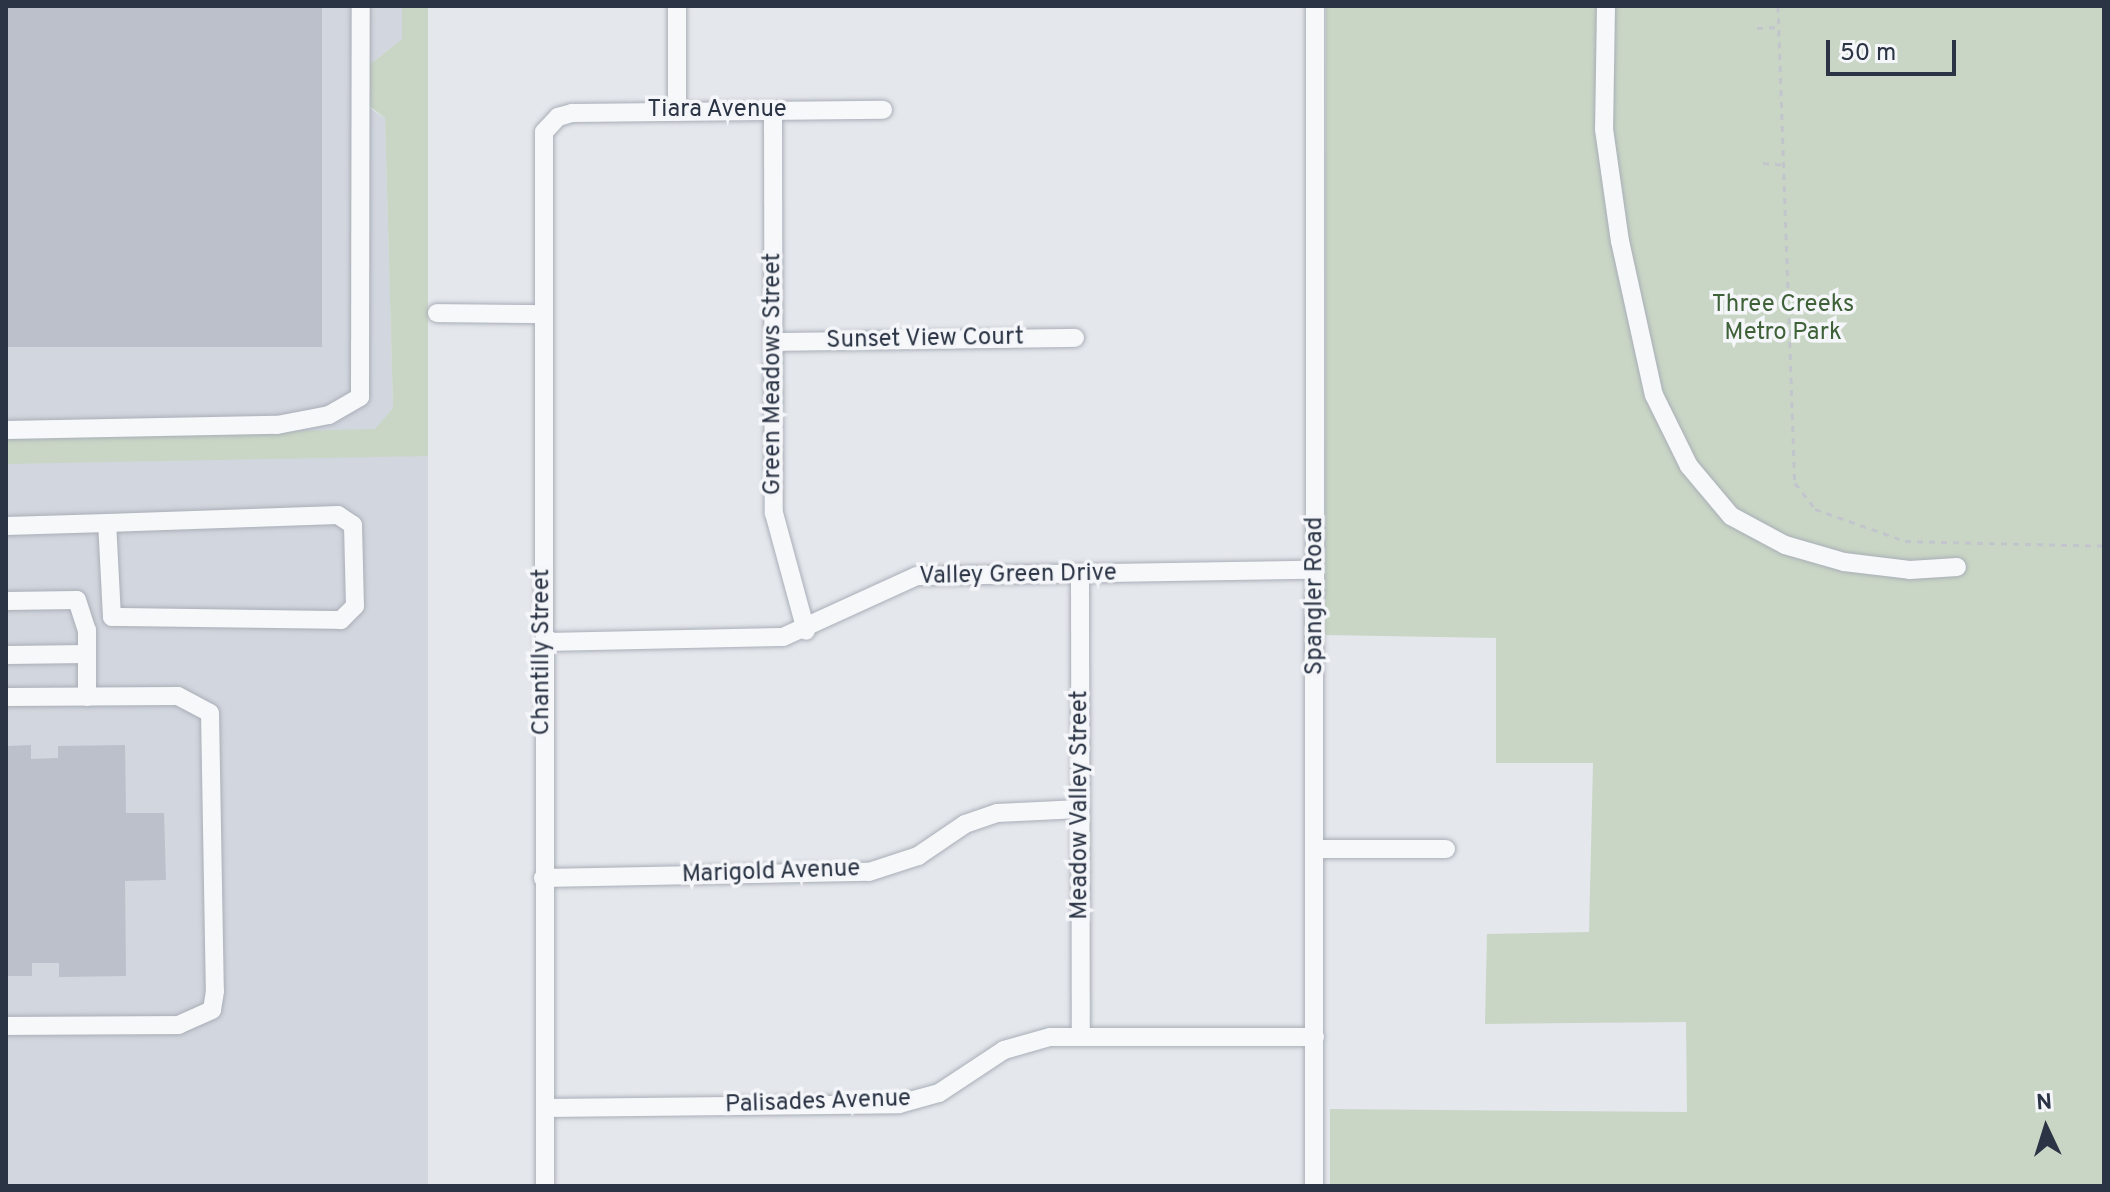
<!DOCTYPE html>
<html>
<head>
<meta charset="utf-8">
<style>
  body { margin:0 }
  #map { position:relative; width:2110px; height:1192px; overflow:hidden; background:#e4e7ec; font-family:Overpass,sans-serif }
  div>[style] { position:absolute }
  .built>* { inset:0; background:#d2d6de; transform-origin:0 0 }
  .green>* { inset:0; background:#c9d6c5 }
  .building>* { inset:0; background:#bbc0ca; transform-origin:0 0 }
  .path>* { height:3px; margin-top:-1.5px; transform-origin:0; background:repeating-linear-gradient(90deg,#c2c5cb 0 6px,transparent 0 12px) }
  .roads { filter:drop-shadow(0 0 2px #a9aeb7) drop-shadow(0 0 2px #a9aeb7) }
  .minor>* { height:18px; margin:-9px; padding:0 9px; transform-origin:9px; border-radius:9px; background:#f7f8fa }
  span { translate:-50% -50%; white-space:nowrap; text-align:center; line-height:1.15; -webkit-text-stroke:7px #f4f6f9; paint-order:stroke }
  .street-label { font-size:24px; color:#2b3445 }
  .park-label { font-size:24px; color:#3f6138 }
  .frame { position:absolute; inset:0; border:8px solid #2b3445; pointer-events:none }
  .north { position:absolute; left:2006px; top:1088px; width:80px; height:80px; -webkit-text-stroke:6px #f4f6f9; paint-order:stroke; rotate:356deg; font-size:22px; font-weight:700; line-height:32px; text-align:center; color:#2b3445 }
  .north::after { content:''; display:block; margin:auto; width:28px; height:36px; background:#2b3445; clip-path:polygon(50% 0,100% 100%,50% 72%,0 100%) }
  .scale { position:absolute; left:1826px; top:40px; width:130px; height:36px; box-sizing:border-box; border:4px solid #2b3445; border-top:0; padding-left:10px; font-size:24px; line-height:28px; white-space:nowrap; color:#2b3445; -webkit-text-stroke:6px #f4f6f9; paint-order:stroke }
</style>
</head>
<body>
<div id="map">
  <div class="built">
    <div style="clip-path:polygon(6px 6px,402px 6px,402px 39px,372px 63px,358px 101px,385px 118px,393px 408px,375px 430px,6px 438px)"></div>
    <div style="left:428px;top:456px;width:730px;height:422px;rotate:90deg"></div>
  </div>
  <div class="green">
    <div style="clip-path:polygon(402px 6px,428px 6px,428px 456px,6px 464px,6px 438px,375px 429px,393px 408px,385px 118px,352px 93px,351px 69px,372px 63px,402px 39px)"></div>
    <div style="clip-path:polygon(1326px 6px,2104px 6px,2104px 1186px,1330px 1186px,1330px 1109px,1687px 1112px,1686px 1022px,1485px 1024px,1487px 934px,1589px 932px,1593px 763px,1496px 763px,1496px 638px,1325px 635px)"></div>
  </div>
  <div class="building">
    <div style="left:6px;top:6px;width:316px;height:341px"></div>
    <div style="clip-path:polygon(31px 745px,31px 759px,58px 758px,58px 746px,125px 745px,126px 813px,164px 813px,166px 880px,125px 881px,126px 976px,59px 977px,59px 963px,32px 963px,32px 976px,6px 976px,6px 746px)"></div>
  </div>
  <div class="path">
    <div style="left:1778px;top:6px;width:477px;rotate:88deg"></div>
    <div style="left:1795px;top:483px;width:33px;rotate:52deg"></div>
    <div style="left:1815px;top:509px;width:96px;rotate:19.6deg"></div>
    <div style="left:1905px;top:541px;width:199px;rotate:1.4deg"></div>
    <div style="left:1757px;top:28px;width:21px;rotate:-3deg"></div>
    <div style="left:1763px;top:163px;width:21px;rotate:5deg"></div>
  </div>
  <div class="roads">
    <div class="minor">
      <div style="left:677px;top:6px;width:106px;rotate:90deg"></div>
      <div style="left:1606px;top:6px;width:123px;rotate:90.9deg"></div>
      <div style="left:1604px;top:129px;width:113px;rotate:81.9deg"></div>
      <div style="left:1620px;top:241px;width:158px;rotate:77.6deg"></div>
      <div style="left:1654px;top:395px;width:79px;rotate:63.8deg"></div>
      <div style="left:1689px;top:466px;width:65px;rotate:50deg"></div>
      <div style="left:1731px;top:516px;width:61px;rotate:28.2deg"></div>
      <div style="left:1785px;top:545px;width:61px;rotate:16.1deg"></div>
      <div style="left:1844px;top:562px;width:66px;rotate:6.9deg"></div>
      <div style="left:1910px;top:570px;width:47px;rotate:-3.7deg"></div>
      <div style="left:773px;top:111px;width:402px;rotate:89.9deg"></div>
      <div style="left:774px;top:513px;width:122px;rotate:74.8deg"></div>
      <div style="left:437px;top:313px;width:104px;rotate:0.6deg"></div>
      <div style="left:774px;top:342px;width:301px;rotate:-0.8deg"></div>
      <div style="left:6px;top:430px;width:271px;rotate:-1.1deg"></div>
      <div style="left:277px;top:425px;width:53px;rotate:-10.9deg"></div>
      <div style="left:329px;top:415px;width:36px;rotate:-30deg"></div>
      <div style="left:360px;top:397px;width:391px;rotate:-89.9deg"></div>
      <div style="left:6px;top:526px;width:101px;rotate:-1.7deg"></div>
      <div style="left:107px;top:523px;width:231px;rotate:-2deg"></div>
      <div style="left:338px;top:515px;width:18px;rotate:34deg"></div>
      <div style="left:353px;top:525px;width:81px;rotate:88.6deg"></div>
      <div style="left:355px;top:606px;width:20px;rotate:135deg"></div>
      <div style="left:341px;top:620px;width:229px;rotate:-179.2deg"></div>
      <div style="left:112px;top:617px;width:94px;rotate:-93deg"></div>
      <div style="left:1080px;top:574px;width:462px;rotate:89.9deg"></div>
      <div style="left:6px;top:601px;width:71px;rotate:-0.8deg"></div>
      <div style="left:77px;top:600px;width:32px;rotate:72deg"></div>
      <div style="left:87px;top:630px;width:67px;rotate:90deg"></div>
      <div style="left:543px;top:642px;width:240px;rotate:-1.2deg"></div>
      <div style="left:783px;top:637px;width:147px;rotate:-24.5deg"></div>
      <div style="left:917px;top:576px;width:398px;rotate:-0.9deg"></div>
      <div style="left:6px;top:655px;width:81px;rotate:-0.7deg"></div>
      <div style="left:6px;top:697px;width:172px;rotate:-0.3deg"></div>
      <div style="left:178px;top:696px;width:36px;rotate:28deg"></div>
      <div style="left:210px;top:713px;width:278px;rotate:89deg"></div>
      <div style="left:215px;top:991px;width:19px;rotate:99deg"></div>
      <div style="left:212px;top:1010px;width:36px;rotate:156deg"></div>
      <div style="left:179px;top:1025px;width:173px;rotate:179.7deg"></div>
      <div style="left:1315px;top:849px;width:131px"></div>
      <div style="left:543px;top:878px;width:326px;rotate:-1.1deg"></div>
      <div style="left:869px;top:872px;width:52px;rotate:-18.1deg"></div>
      <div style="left:918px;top:856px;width:57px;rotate:-34.2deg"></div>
      <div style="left:965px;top:824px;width:34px;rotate:-19deg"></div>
      <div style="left:997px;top:813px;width:83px;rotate:-2.8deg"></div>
      <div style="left:545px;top:1108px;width:354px;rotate:-0.6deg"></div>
      <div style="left:899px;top:1104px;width:41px;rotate:-15.4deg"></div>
      <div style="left:939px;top:1093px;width:78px;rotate:-33.5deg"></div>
      <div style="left:1004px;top:1050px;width:48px;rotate:-15.8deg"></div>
      <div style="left:1050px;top:1037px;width:265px"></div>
      <div style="left:545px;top:1186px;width:1054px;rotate:-90.05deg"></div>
      <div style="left:544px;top:132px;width:21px;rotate:-47deg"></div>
      <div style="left:558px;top:117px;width:15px;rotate:-16deg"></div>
      <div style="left:572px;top:113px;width:311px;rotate:-0.6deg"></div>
      <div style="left:1314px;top:1186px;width:1180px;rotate:-89.95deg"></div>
    </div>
  </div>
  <div class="street-label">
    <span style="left:717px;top:111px">Tiara Avenue</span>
    <span style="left:925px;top:340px;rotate:-1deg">Sunset View Court</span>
    <span style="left:774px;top:374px;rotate:-90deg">Green Meadows Street</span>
    <span style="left:1018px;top:576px;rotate:-1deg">Valley Green Drive</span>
    <span style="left:1316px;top:596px;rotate:-90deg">Spangler Road</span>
    <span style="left:543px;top:652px;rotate:-90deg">Chantilly Street</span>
    <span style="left:1081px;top:805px;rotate:-90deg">Meadow Valley Street</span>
    <span style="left:771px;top:873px;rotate:-2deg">Marigold Avenue</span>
    <span style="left:818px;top:1103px;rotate:-2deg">Palisades Avenue</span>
  </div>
  <div class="park-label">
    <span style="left:1783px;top:320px">Three Creeks<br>Metro Park</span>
  </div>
  <div class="frame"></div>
  <div class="north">N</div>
  <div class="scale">50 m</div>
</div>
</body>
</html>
